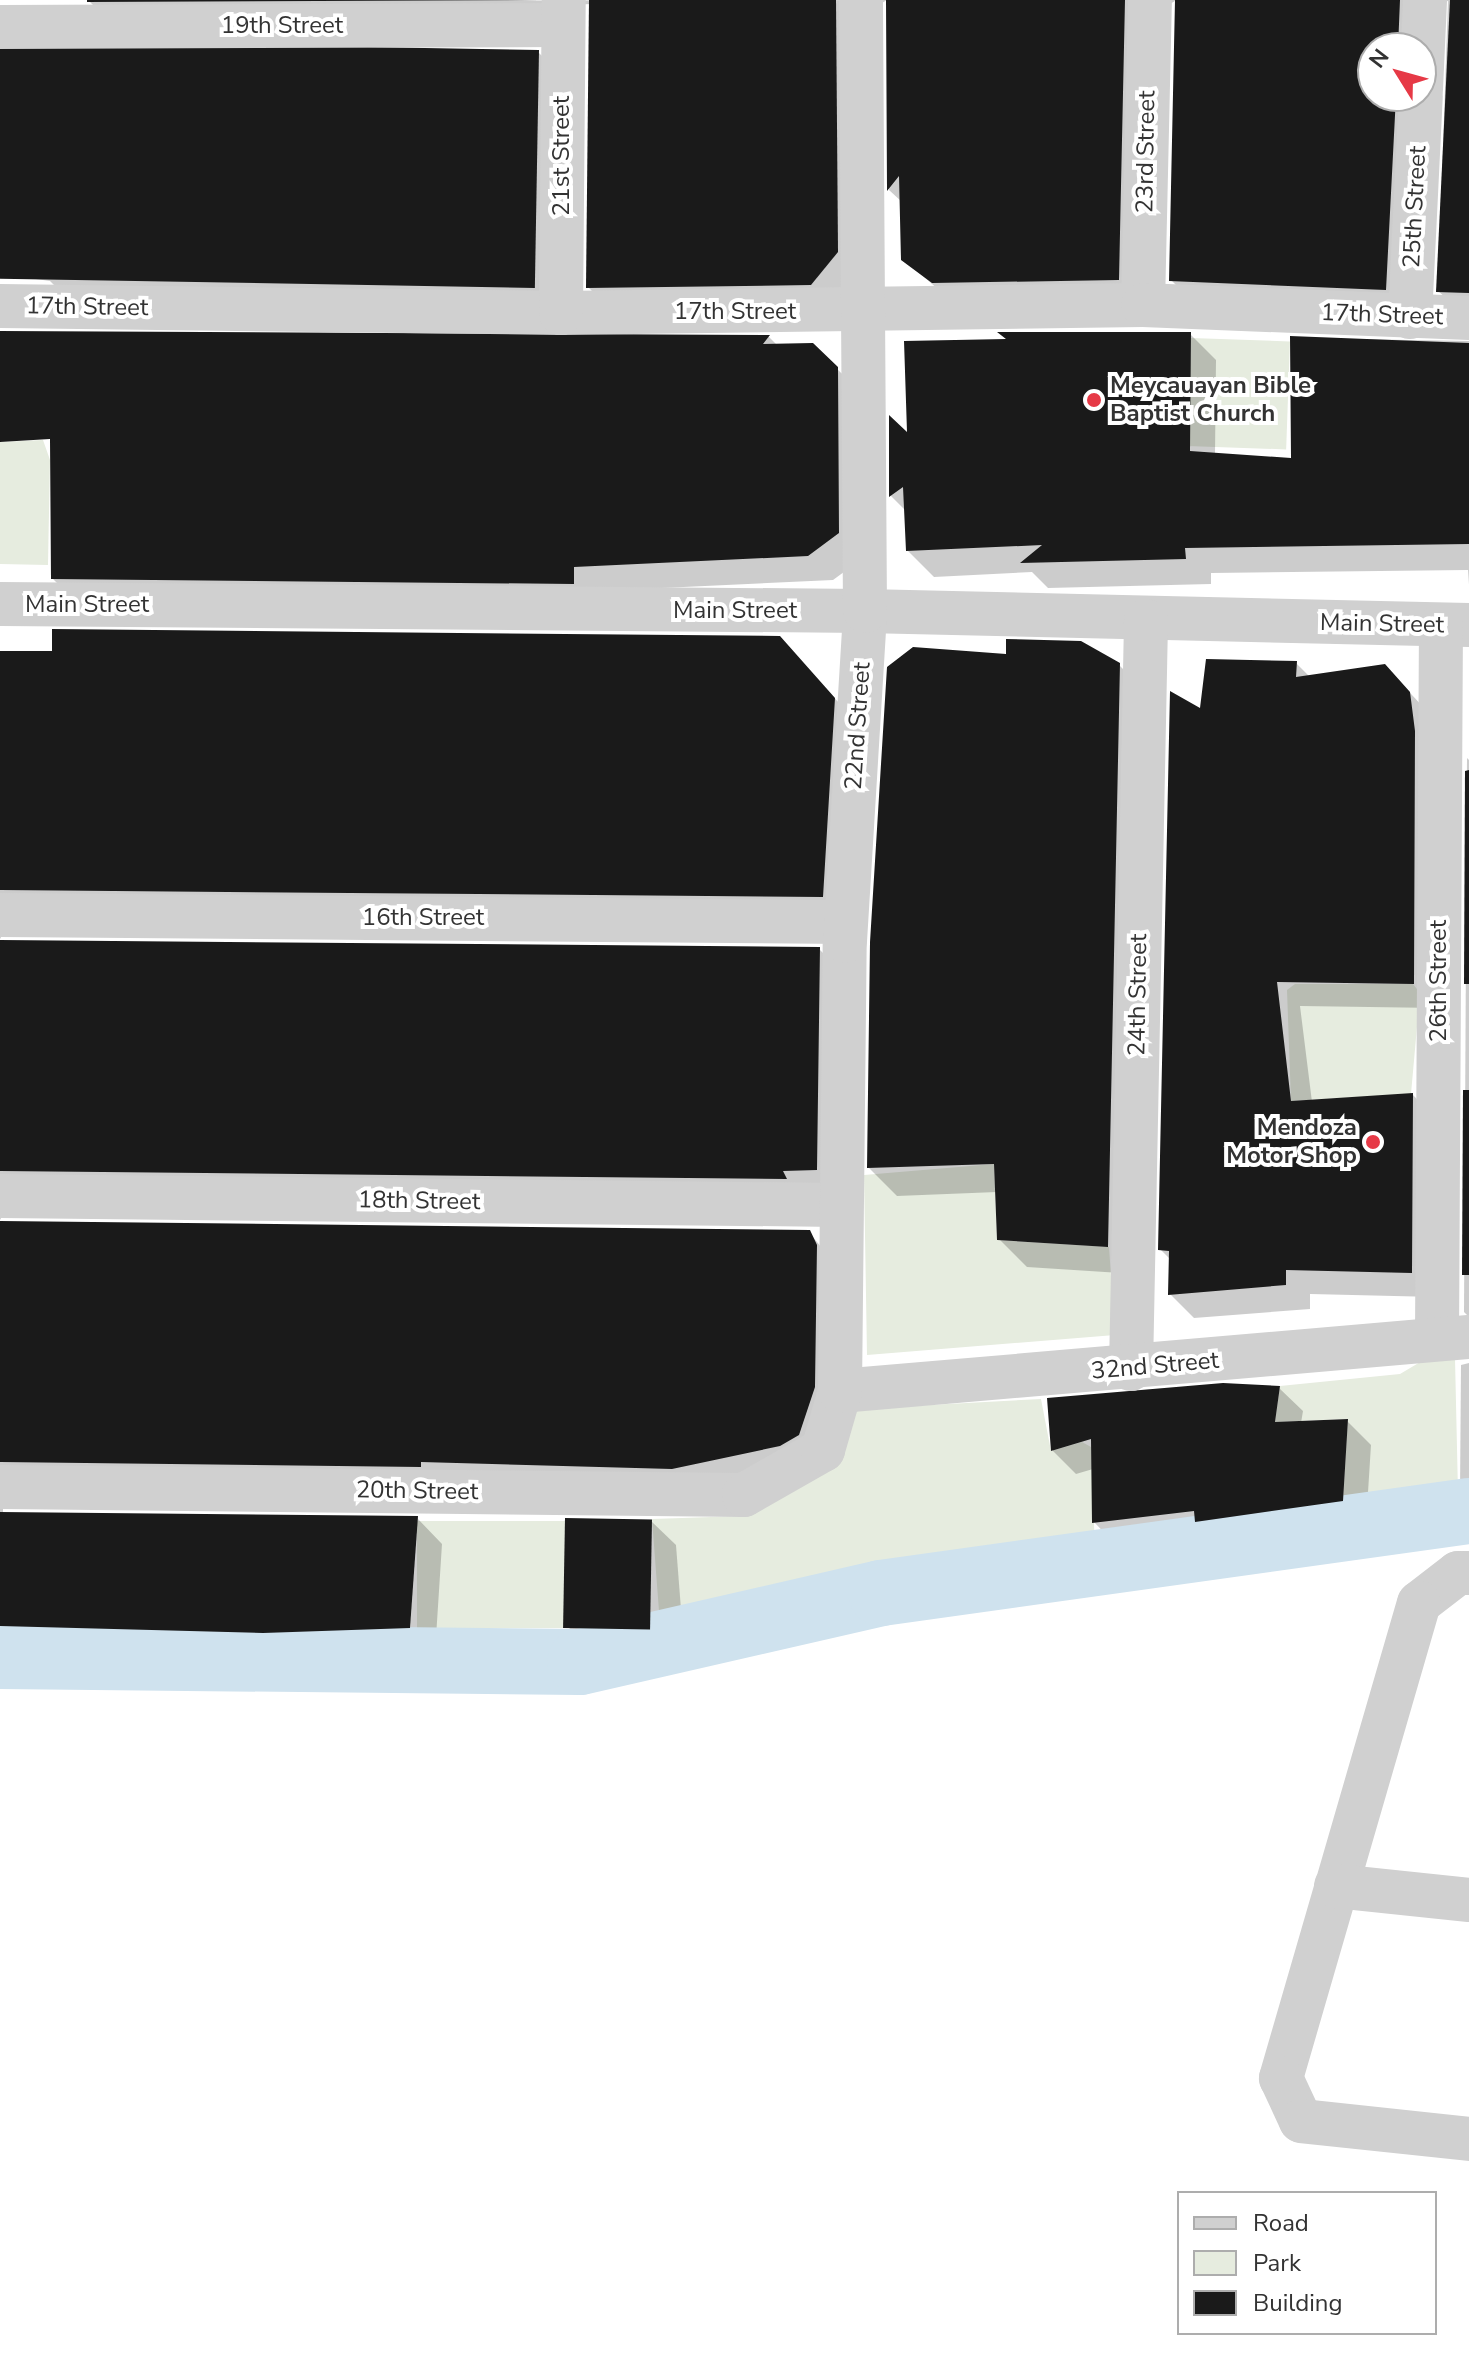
<!DOCTYPE html>
<html>
<head>
<meta charset="utf-8">
<style>
  body { margin:0 }
  #map { position:relative; width:1469px; height:2367px; overflow:hidden; background:#fff; font-family:"Nunito Sans",sans-serif }
  div>[style] { position:absolute }
  .green>* { inset:0; background:#e6ecdf; transform-origin:0 0 }
  .shadow>* { inset:0; background:#0003 }
  .canal>* { height:66px; margin:-33px; padding:0 33px; transform-origin:33px; border-radius:33px; background:#cfe2ee }
  .building>* { inset:0; background:#1a1a1a; transform-origin:0 0 }
  .minor>* { height:44px; margin:-22px; padding:0 22px; transform-origin:22px; border-radius:22px; background:#d0d0d0 }
  .dots>* { width:22px; height:22px; translate:-50% -50%; box-sizing:border-box; border:4px solid #fff; border-radius:50% }
  span { translate:-50% -50%; white-space:nowrap; text-align:center; line-height:1.15; -webkit-text-stroke:8px #fff; paint-order:stroke }
  .street-label { font-size:24px; color:#333 }
  .poi-label { font-size:24px; color:#333; font-weight:700 }
  .left { translate:0 -50%; text-align:left }
  .right { translate:-100% -50%; text-align:right }
  .legend { position:absolute; left:1177px; top:2191px; width:260px; height:144px; box-sizing:border-box; background:#fff; border:2px solid #adadad; margin:0; padding:10px 14px; list-style:none; font-size:24px; color:#333 }
  .legend li { display:flex; align-items:center; gap:16px; height:40px }
  .legend b { width:40px; border:2px solid #adadad }
  .north { position:absolute; left:1357px; top:32px; width:80px; height:80px; box-sizing:border-box; background:#fff; border:2px solid #adadad; border-radius:50%; rotate:307deg; font-size:22px; font-weight:700; line-height:32px; text-align:center; color:#333 }
  .north::after { content:''; display:block; margin:auto; width:28px; height:36px; background:#e63946; clip-path:polygon(50% 0,100% 100%,50% 72%,0 100%) }
</style>
</head>
<body>
<div id="map">
  <div class="green">
    <div style="left:1191px;top:338px;width:99px;height:108px;rotate:2deg"></div>
    <div style="clip-path:polygon(43px 440px,50px 460px,48px 565px,0 564px,0 442px)"></div>
    <div style="clip-path:polygon(1295px 984px,1413px 984px,1420px 993px,1411px 1094px,1291px 1101px,1287px 990px)"></div>
    <div style="clip-path:polygon(994px 1164px,997px 1240px,1109px 1247px,1115px 1335px,867px 1355px,864px 1175px)"></div>
    <div style="clip-path:polygon(1427px 1358px,1455px 1358px,1458px 1493px,1343px 1501px,1348px 1419px,1275px 1422px,1280px 1386px,1400px 1374px)"></div>
    <div style="clip-path:polygon(1041px 1399px,1051px 1451px,1082px 1442px,1091px 1447px,1095px 1550px,660px 1624px,652px 1519px,741px 1516px,855px 1409px)"></div>
    <div style="left:417px;top:1521px;width:148px;height:107px"></div>
  </div>
  <div class="shadow">
    <div style="clip-path:polygon(887px 0,865px 13px,863px 278px,837px 310px,614px 313px,588px 287px,591px 4px,115px 27px,89px 1px)"></div>
    <div style="clip-path:polygon(888px 0,1177px 0,1155px 12px,1144px 306px,960px 308px,903px 259px,902px 202px,889px 190px)"></div>
    <div style="clip-path:polygon(evenodd,1177px 0,1469px 0,1469px 318px,1438px 291px,1448px 1px,1440px 3px,1412px 315px,1197px 306px,1171px 280px,1177px 0,1373px 48px,1421px 48px,1421px 96px,1373px 96px,1373px 48px)"></div>
    <div style="clip-path:polygon(538px 52px,562px 76px,560px 311px,74px 305px,50px 281px,0 274px,0 53px)"></div>
    <div style="clip-path:polygon(50px 334px,769px 337px,777px 345px,837px 369px,862px 393px,863px 558px,833px 580px,598px 591px,77px 603px,53px 579px)"></div>
    <div style="clip-path:polygon(1190px 334px,1216px 360px,1215px 455px,1293px 460px,1292px 338px,1469px 341px,1469px 585px,1468px 570px,1211px 573px,1211px 584px,1048px 588px,1032px 572px,934px 577px,908px 551px,906px 511px,891px 496px,891px 420px,909px 437px)"></div>
    <div style="clip-path:polygon(780px 638px,859px 725px,847px 921px,12px 918px,0 939px,0 653px)"></div>
    <div style="clip-path:polygon(1296px 663px,1310px 677px,1385px 666px,1439px 724px,1438px 1008px,1300px 1006px,1312px 1102px,1413px 1095px,1437px 1120px,1436px 1297px,1310px 1294px,1310px 1309px,1194px 1318px,1170px 1294px,1171px 1260px,1160px 1249px,1202px 711px)"></div>
    <div style="clip-path:polygon(1119px 665px,1147px 693px,1136px 1274px,1027px 1267px,999px 1239px,997px 1192px,897px 1196px,869px 1168px)"></div>
    <div style="clip-path:polygon(1467px 758px,1469px 760px,1469px 1317px,1464px 1312px)"></div>
    <div style="clip-path:polygon(0 942px,819px 949px,844px 974px,842px 1195px,12px 1199px,0 1220px)"></div>
    <div style="clip-path:polygon(0 1223px,809px 1232px,841px 1272px,805px 1471px,3px 1500px,3px 1514px,417px 1518px,442px 1544px,435px 1653px,289px 1657px,0 1649px)"></div>
    <div style="clip-path:polygon(1469px 1363px,1469px 1501px,1460px 1492px,1461px 1365px)"></div>
    <div style="clip-path:polygon(1279px 1388px,1303px 1411px,1301px 1423px,1347px 1421px,1371px 1445px,1366px 1524px,1221px 1545px,1211px 1535px,1117px 1546px,1094px 1522px,1093px 1469px,1076px 1474px,1053px 1451px,1049px 1400px)"></div>
    <div style="clip-path:polygon(651px 1521px,676px 1545px,684px 1648px,593px 1651px,568px 1627px)"></div>
  </div>
  <div class="canal">
    <div style="left:0;top:1656px;width:580px;rotate:0.59deg"></div>
    <div style="left:580px;top:1662px;width:309px;rotate:-12.9deg"></div>
    <div style="left:881px;top:1593px;width:594px;rotate:-7.94deg"></div>
  </div>
  <div class="building">
    <div style="clip-path:polygon(87px 0,539px 0,87px 2px)"></div>
    <div style="clip-path:polygon(589px 0,836px 0,838px 252px,811px 285px,586px 288px)"></div>
    <div style="clip-path:polygon(886px 0,1125px 0,1119px 280px,932px 283px,901px 260px,899px 176px,887px 191px)"></div>
    <div style="clip-path:polygon(1175px 0,1400px 0,1398px 48px,1373px 48px,1373px 96px,1396px 96px,1386px 290px,1169px 281px)"></div>
    <div style="clip-path:polygon(1450px 0,1469px 0,1469px 293px,1436px 292px)"></div>
    <div style="left:539px;top:50px;width:238px;height:539px;rotate:91deg"></div>
    <div style="clip-path:polygon(0 331px,770px 335px,763px 344px,813px 343px,838px 367px,839px 533px,808px 556px,574px 567px,574px 584px,51px 579px,50px 439px,0 442px)"></div>
    <div style="clip-path:polygon(997px 332px,1191px 332px,1190px 451px,1291px 458px,1290px 336px,1469px 343px,1469px 544px,1185px 548px,1186px 559px,1020px 563px,1042px 545px,906px 551px,903px 487px,889px 497px,889px 415px,907px 432px,904px 341px,1006px 339px)"></div>
    <div style="clip-path:polygon(52px 629px,780px 636px,835px 698px,823px 897px,0 890px,0 651px,52px 651px)"></div>
    <div style="clip-path:polygon(1006px 639px,1081px 641px,1120px 663px,1108px 1247px,997px 1240px,994px 1164px,867px 1168px,870px 942px,887px 667px,913px 647px,1006px 654px)"></div>
    <div style="clip-path:polygon(1206px 659px,1297px 661px,1296px 677px,1385px 664px,1410px 692px,1415px 731px,1414px 984px,1277px 982px,1291px 1101px,1413px 1093px,1412px 1273px,1286px 1270px,1286px 1285px,1168px 1295px,1169px 1251px,1158px 1250px,1170px 691px,1200px 708px)"></div>
    <div style="clip-path:polygon(1469px 770px,1469px 984px,1464px 984px,1465px 771px)"></div>
    <div style="clip-path:polygon(0 940px,820px 947px,817px 1170px,783px 1171px,787px 1179px,0 1171px)"></div>
    <div style="clip-path:polygon(1463px 1090px,1469px 1090px,1469px 1275px,1462px 1275px)"></div>
    <div style="clip-path:polygon(0 1221px,810px 1230px,817px 1245px,815px 1387px,799px 1435px,780px 1446px,672px 1469px,421px 1462px,421px 1467px,0 1462px)"></div>
    <div style="clip-path:polygon(1223px 1383px,1280px 1386px,1275px 1422px,1348px 1419px,1343px 1501px,1195px 1522px,1194px 1511px,1092px 1523px,1091px 1439px,1051px 1451px,1047px 1398px)"></div>
    <div style="clip-path:polygon(0 1512px,418px 1516px,410px 1628px,263px 1633px,0 1626px)"></div>
    <div style="left:565px;top:1518px;width:87px;height:110px;rotate:1deg"></div>
  </div>
  <div class="minor">
    <div style="left:0;top:27px;width:563px;rotate:-0.2deg"></div>
    <div style="left:1421px;top:89px;width:89px;rotate:-87.4deg"></div>
    <div style="left:1143px;top:305px;width:305px;rotate:-88.7deg"></div>
    <div style="left:0;top:306px;width:561px;rotate:0.71deg"></div>
    <div style="left:561px;top:313px;width:582px;rotate:-0.79deg"></div>
    <div style="left:1143px;top:305px;width:326px;rotate:2.3deg"></div>
    <div style="left:561px;top:313px;width:313px;rotate:-89.5deg"></div>
    <div style="left:1410px;top:317px;width:221px;rotate:-87.2deg"></div>
    <div style="left:0;top:604px;width:865px;rotate:0.46deg"></div>
    <div style="left:865px;top:611px;width:604px;rotate:1.33deg"></div>
    <div style="left:0;top:915px;width:845px;rotate:0.47deg"></div>
    <div style="left:0;top:1196px;width:839px;rotate:0.61deg"></div>
    <div style="left:1437px;top:1337px;width:712px;rotate:-89.68deg"></div>
    <div style="left:1131px;top:1369px;width:748px;rotate:-88.85deg"></div>
    <div style="left:840px;top:1391px;width:631px;rotate:-4.91deg"></div>
    <div style="left:0;top:1487px;width:744px;rotate:0.62deg"></div>
    <div style="left:744px;top:1495px;width:91px;rotate:-29.7deg"></div>
    <div style="left:823px;top:1450px;width:61px;rotate:-73.9deg"></div>
    <div style="left:840px;top:1391px;width:450px;rotate:-89.4deg"></div>
    <div style="left:845px;top:941px;width:331px;rotate:-86.5deg"></div>
    <div style="left:865px;top:611px;width:611px;rotate:-90.38deg"></div>
    <div style="left:1469px;top:1573px;width:11px;rotate:180deg"></div>
    <div style="left:1458px;top:1573px;width:49px;rotate:142.4deg"></div>
    <div style="left:1419px;top:1603px;width:495px;rotate:106.2deg"></div>
    <div style="left:1281px;top:2078px;width:47px;rotate:65.1deg"></div>
    <div style="left:1301px;top:2121px;width:169px;rotate:6.1deg"></div>
    <div style="left:1336px;top:1886px;width:134px;rotate:6deg"></div>
  </div>
  <div class="dots">
    <div style="left:1094px;top:400px;background:#e63946"></div>
    <div style="left:1373px;top:1142px;background:#e63946"></div>
  </div>
  <div class="street-label">
    <span style="left:282px;top:26px">19th Street</span>
    <span style="left:1146px;top:152px;rotate:-89deg">23rd Street</span>
    <span style="left:562px;top:156px;rotate:-90deg">21st Street</span>
    <span style="left:1415px;top:207px;rotate:-87deg">25th Street</span>
    <span style="left:87px;top:307px;rotate:1deg">17th Street</span>
    <span style="left:735px;top:312px">17th Street</span>
    <span style="left:1382px;top:315px;rotate:2deg">17th Street</span>
    <span style="left:87px;top:605px">Main Street</span>
    <span style="left:735px;top:611px">Main Street</span>
    <span style="left:1382px;top:624px;rotate:1deg">Main Street</span>
    <span style="left:858px;top:726px;rotate:-86deg">22nd Street</span>
    <span style="left:423px;top:918px">16th Street</span>
    <span style="left:1439px;top:981px;rotate:-90deg">26th Street</span>
    <span style="left:1138px;top:995px;rotate:-89deg">24th Street</span>
    <span style="left:419px;top:1201px;rotate:1deg">18th Street</span>
    <span style="left:1155px;top:1366px;rotate:-5deg">32nd Street</span>
    <span style="left:417px;top:1491px;rotate:1deg">20th Street</span>
  </div>
  <div class="poi-label">
    <span class="left" style="left:1110px;top:400px">Meycauayan Bible<br>Baptist Church</span>
    <span class="right" style="left:1357px;top:1142px">Mendoza<br>Motor Shop</span>
  </div>
  <ul class="legend">
  <li><b style="height:10px;background:#d0d0d0"></b>Road</li>
  <li><b style="height:22px;background:#e6ecdf"></b>Park</li>
  <li><b style="height:22px;background:#1a1a1a"></b>Building</li>
  </ul>
  <div class="north">N</div>
</div>
</body>
</html>
